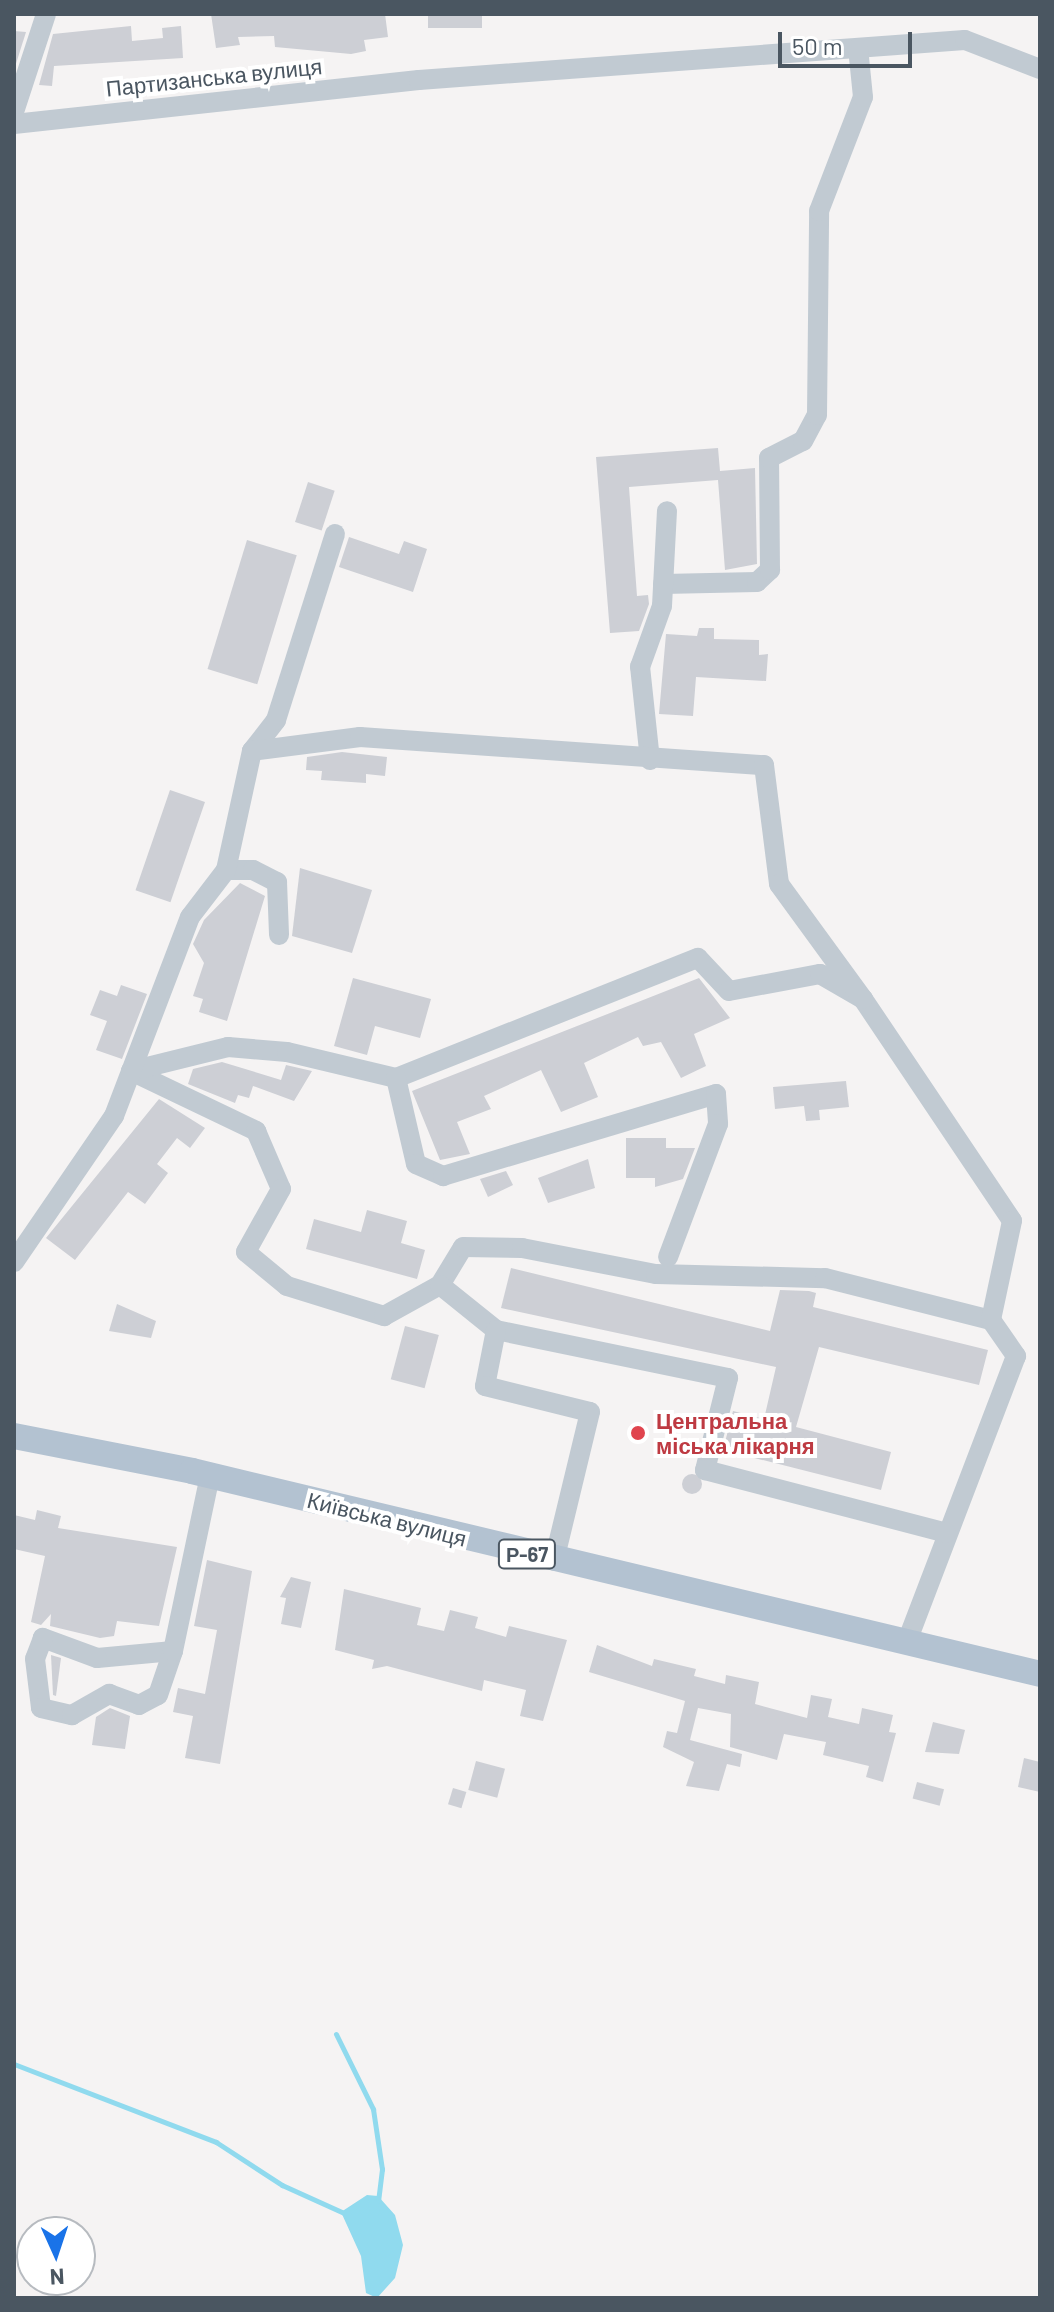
<!DOCTYPE html>
<html>
<head>
<meta charset="utf-8">
<style>
  body { margin:0 }
  #map { position:relative; width:1054px; height:2312px; overflow:hidden; background:#f5f3f3; font-family:Barlow,sans-serif }
  div>[style] { position:absolute }
  .water>* { inset:0; background:#90daee }
  .stream>* { height:5px; margin:-2.5px; padding:0 2.5px; transform-origin:2.5px; border-radius:2.5px; background:#90daee }
  .building>* { inset:0; background:#cdcfd5; transform-origin:0 0 }
  .round { border-radius:50% }
  .minor>* { height:20px; margin:-10px; padding:0 10px; transform-origin:10px; border-radius:10px; background:#c1cad2 }
  .major>* { height:26px; margin:-13px; padding:0 13px; transform-origin:13px; border-radius:13px; background:#b3c2d1 }
  .dots>* { width:22px; height:22px; translate:-50% -50%; box-sizing:border-box; border:4px solid #fff; border-radius:50% }
  span { translate:-50% -50%; white-space:nowrap; text-align:center; line-height:1.15; -webkit-text-stroke:8px #fff; paint-order:stroke }
  .shield-label span { padding:2px 6px; background:#fff; border:2px solid; border-radius:6px; -webkit-text-stroke-width:0 }
  .shield-label { font-size:20px; color:#4a5661; font-weight:700 }
  .street-label { font-size:22px; color:#4a5661 }
  .health-label { font-size:22px; color:#be3a42; font-weight:700 }
  .left { translate:0 -50%; text-align:left }
  .frame { position:absolute; inset:0; border:16px solid #4a5661; pointer-events:none }
  .north { position:absolute; left:16px; top:2216px; width:80px; height:80px; box-sizing:border-box; background:#fff; border:2px solid #b7bbc0; border-radius:50%; rotate:177deg; font-size:22px; font-weight:700; line-height:32px; text-align:center; color:#4a5661 }
  .north::after { content:''; display:block; margin:auto; width:28px; height:36px; background:#1a73e8; clip-path:polygon(50% 0,100% 100%,50% 72%,0 100%) }
  .scale { position:absolute; left:778px; top:32px; width:134px; height:36px; box-sizing:border-box; border:4px solid #4a5661; border-top:0; padding-left:10px; font-size:24px; line-height:28px; white-space:nowrap; color:#4a5661; -webkit-text-stroke:6px #fff; paint-order:stroke }
</style>
</head>
<body>
<div id="map">
  <div class="water">
    <div style="clip-path:polygon(367px 2195px,378px 2196px,395px 2215px,403px 2245px,395px 2278px,377px 2298px,366px 2293px,361px 2256px,341px 2212px)"></div>
  </div>
  <div class="stream">
    <div style="left:336px;top:2034px;width:84px;rotate:63.7deg"></div>
    <div style="left:373px;top:2109px;width:61px;rotate:81.5deg"></div>
    <div style="left:382px;top:2169px;width:32px;rotate:97deg"></div>
    <div style="left:14px;top:2064px;width:217px;rotate:21.1deg"></div>
    <div style="left:216px;top:2142px;width:79px;rotate:33.1deg"></div>
    <div style="left:282px;top:2185px;width:68px;rotate:24.3deg"></div>
  </div>
  <div class="building">
    <div style="clip-path:polygon(211px 14px,385px 14px,388px 37px,364px 40px,366px 51px,351px 54px,275px 47px,274px 36px,238px 37px,240px 45px,216px 48px)"></div>
    <div style="left:428px;top:14px;width:54px;height:14px"></div>
    <div style="clip-path:polygon(131px 26px,132px 41px,163px 38px,162px 28px,181px 26px,183px 58px,54px 66px,52px 86px,39px 85px,53px 34px)"></div>
    <div style="clip-path:polygon(14px 31px,26px 32px,14px 70px)"></div>
    <div style="clip-path:polygon(718px 448px,720px 471px,755px 468px,757px 564px,725px 570px,718px 480px,629px 487px,637px 596px,648px 595px,649px 604px,639px 631px,610px 633px,596px 457px)"></div>
    <div style="left:308px;top:482px;width:28px;height:42px;rotate:18deg"></div>
    <div style="clip-path:polygon(349px 537px,399px 554px,404px 541px,427px 549px,413px 592px,339px 567px)"></div>
    <div style="left:247px;top:540px;width:52px;height:135px;rotate:17deg"></div>
    <div style="clip-path:polygon(699px 628px,714px 628px,714px 639px,759px 640px,759px 655px,768px 654px,766px 681px,696px 677px,693px 716px,659px 714px,666px 634px,697px 636px)"></div>
    <div style="clip-path:polygon(342px 752px,387px 757px,385px 776px,366px 774px,366px 783px,321px 780px,322px 771px,306px 770px,307px 757px)"></div>
    <div style="left:170px;top:790px;width:37px;height:106px;rotate:19deg"></div>
    <div style="clip-path:polygon(300px 868px,372px 890px,352px 953px,292px 936px)"></div>
    <div style="clip-path:polygon(240px 883px,265px 896px,227px 1021px,199px 1012px,203px 999px,193px 996px,204px 963px,193px 944px,204px 920px)"></div>
    <div style="clip-path:polygon(353px 978px,431px 999px,420px 1038px,375px 1026px,367px 1055px,334px 1046px)"></div>
    <div style="clip-path:polygon(699px 978px,730px 1018px,694px 1034px,706px 1066px,681px 1078px,661px 1042px,643px 1046px,638px 1037px,584px 1063px,598px 1097px,561px 1112px,541px 1070px,484px 1096px,491px 1109px,457px 1122px,470px 1154px,440px 1160px,412px 1091px)"></div>
    <div style="clip-path:polygon(121px 985px,147px 994px,122px 1059px,96px 1050px,107px 1021px,90px 1015px,100px 990px,117px 996px)"></div>
    <div style="clip-path:polygon(222px 1062px,281px 1080px,286px 1065px,312px 1071px,294px 1101px,253px 1086px,249px 1098px,238px 1095px,235px 1103px,188px 1084px,193px 1069px)"></div>
    <div style="clip-path:polygon(846px 1081px,849px 1107px,819px 1110px,820px 1120px,806px 1121px,804px 1106px,775px 1109px,773px 1087px)"></div>
    <div style="clip-path:polygon(159px 1099px,205px 1128px,190px 1148px,177px 1138px,157px 1164px,168px 1173px,145px 1204px,128px 1192px,75px 1260px,46px 1238px)"></div>
    <div style="clip-path:polygon(626px 1138px,666px 1138px,666px 1148px,695px 1148px,683px 1179px,655px 1187px,655px 1178px,626px 1178px)"></div>
    <div style="clip-path:polygon(588px 1159px,595px 1188px,548px 1203px,538px 1178px)"></div>
    <div style="clip-path:polygon(506px 1171px,513px 1185px,488px 1197px,480px 1179px)"></div>
    <div style="clip-path:polygon(367px 1210px,407px 1221px,401px 1243px,425px 1250px,417px 1279px,306px 1249px,314px 1219px,361px 1232px)"></div>
    <div style="clip-path:polygon(511px 1268px,770px 1331px,780px 1290px,809px 1291px,816px 1293px,813px 1307px,988px 1350px,979px 1385px,819px 1347px,796px 1427px,891px 1452px,881px 1490px,723px 1450px,733px 1411px,764px 1419px,776px 1367px,501px 1308px)"></div>
    <div style="clip-path:polygon(117px 1304px,156px 1321px,151px 1338px,109px 1331px)"></div>
    <div style="left:405px;top:1326px;width:35px;height:55px;rotate:15deg"></div>
    <div class="round" style="left:682px;top:1474px;width:20px;height:20px"></div>
    <div style="clip-path:polygon(37px 1510px,61px 1516px,58px 1528px,177px 1547px,159px 1626px,117px 1621px,114px 1636px,100px 1638px,50px 1626px,51px 1614px,41px 1625px,31px 1622px,45px 1556px,14px 1549px,14px 1515px,35px 1520px)"></div>
    <div style="clip-path:polygon(207px 1560px,252px 1571px,220px 1764px,185px 1758px,193px 1716px,173px 1712px,178px 1688px,205px 1694px,217px 1630px,194px 1626px)"></div>
    <div style="clip-path:polygon(291px 1577px,311px 1582px,301px 1628px,281px 1624px,286px 1598px,280px 1597px)"></div>
    <div style="clip-path:polygon(344px 1589px,421px 1608px,417px 1625px,444px 1631px,450px 1610px,478px 1617px,475px 1628px,506px 1637px,509px 1626px,567px 1640px,543px 1721px,520px 1716px,526px 1690px,484px 1680px,482px 1691px,387px 1666px,372px 1669px,374px 1660px,335px 1650px)"></div>
    <div style="clip-path:polygon(597px 1645px,652px 1666px,654px 1659px,696px 1669px,694px 1676px,725px 1684px,726px 1675px,759px 1682px,755px 1704px,807px 1718px,811px 1695px,832px 1699px,828px 1717px,859px 1724px,862px 1708px,893px 1715px,889px 1732px,896px 1733px,883px 1782px,866px 1777px,869px 1766px,823px 1755px,826px 1742px,784px 1734px,777px 1760px,730px 1747px,731px 1714px,698px 1708px,690px 1740px,742px 1754px,740px 1767px,727px 1764px,719px 1791px,686px 1786px,694px 1762px,663px 1747px,667px 1731px,677px 1733px,685px 1701px,589px 1672px)"></div>
    <div style="clip-path:polygon(51px 1655px,61px 1658px,56px 1696px,53px 1695px)"></div>
    <div style="clip-path:polygon(110px 1708px,130px 1716px,125px 1749px,92px 1745px,96px 1717px)"></div>
    <div style="clip-path:polygon(933px 1722px,965px 1730px,959px 1754px,925px 1752px)"></div>
    <div style="clip-path:polygon(1024px 1758px,1040px 1762px,1040px 1792px,1018px 1787px)"></div>
    <div style="left:476px;top:1761px;width:30px;height:30px;rotate:15deg"></div>
    <div style="left:917px;top:1782px;width:28px;height:17px;rotate:15deg"></div>
    <div style="left:453px;top:1788px;width:14px;height:17px;rotate:17deg"></div>
  </div>
  <div class="minor">
    <div style="left:14px;top:112px;width:103px;rotate:-71.9deg"></div>
    <div style="left:14px;top:124px;width:407px;rotate:-6.2deg"></div>
    <div style="left:419px;top:80px;width:547px;rotate:-4.19deg"></div>
    <div style="left:965px;top:40px;width:80px;rotate:21.1deg"></div>
    <div style="left:663px;top:584px;width:94px;rotate:-1.2deg"></div>
    <div style="left:757px;top:582px;width:18px;rotate:-43deg"></div>
    <div style="left:770px;top:570px;width:112px;rotate:-90.5deg"></div>
    <div style="left:769px;top:458px;width:38px;rotate:-27deg"></div>
    <div style="left:803px;top:441px;width:30px;rotate:-62deg"></div>
    <div style="left:817px;top:415px;width:204px;rotate:-89.4deg"></div>
    <div style="left:819px;top:211px;width:122px;rotate:-68.9deg"></div>
    <div style="left:863px;top:97px;width:49px;rotate:-95.8deg"></div>
    <div style="left:252px;top:751px;width:39px;rotate:-52deg"></div>
    <div style="left:276px;top:720px;width:195px;rotate:-72.4deg"></div>
    <div style="left:650px;top:760px;width:94px;rotate:-96.1deg"></div>
    <div style="left:640px;top:667px;width:65px;rotate:-70.2deg"></div>
    <div style="left:662px;top:606px;width:95px;rotate:-87deg"></div>
    <div style="left:226px;top:870px;width:27px"></div>
    <div style="left:253px;top:870px;width:27px;rotate:27deg"></div>
    <div style="left:277px;top:882px;width:53px;rotate:87.8deg"></div>
    <div style="left:131px;top:1071px;width:139px;rotate:25.6deg"></div>
    <div style="left:256px;top:1131px;width:63px;rotate:66.7deg"></div>
    <div style="left:281px;top:1189px;width:72px;rotate:119.1deg"></div>
    <div style="left:246px;top:1252px;width:53px;rotate:39.7deg"></div>
    <div style="left:287px;top:1286px;width:102px;rotate:17.2deg"></div>
    <div style="left:384px;top:1316px;width:64px;rotate:-29deg"></div>
    <div style="left:440px;top:1285px;width:44px;rotate:-58.8deg"></div>
    <div style="left:463px;top:1247px;width:59px;rotate:1deg"></div>
    <div style="left:522px;top:1248px;width:136px;rotate:11deg"></div>
    <div style="left:656px;top:1274px;width:169px;rotate:1.4deg"></div>
    <div style="left:825px;top:1278px;width:171px;rotate:14.2deg"></div>
    <div style="left:991px;top:1320px;width:44px;rotate:55.2deg"></div>
    <div style="left:1016px;top:1356px;width:306px;rotate:110.9deg"></div>
    <div style="left:131px;top:1071px;width:100px;rotate:-13.9deg"></div>
    <div style="left:228px;top:1047px;width:59px;rotate:4.8deg"></div>
    <div style="left:287px;top:1052px;width:112px;rotate:13.4deg"></div>
    <div style="left:396px;top:1078px;width:325px;rotate:-21.7deg"></div>
    <div style="left:698px;top:958px;width:45px;rotate:46.8deg"></div>
    <div style="left:729px;top:991px;width:93px;rotate:-10.6deg"></div>
    <div style="left:820px;top:974px;width:50px;rotate:30.2deg"></div>
    <div style="left:863px;top:999px;width:267px;rotate:56.1deg"></div>
    <div style="left:1012px;top:1221px;width:101px;rotate:102deg"></div>
    <div style="left:396px;top:1078px;width:88px;rotate:76.9deg"></div>
    <div style="left:416px;top:1164px;width:30px;rotate:24deg"></div>
    <div style="left:443px;top:1176px;width:285px;rotate:-16.7deg"></div>
    <div style="left:716px;top:1094px;width:30px;rotate:86deg"></div>
    <div style="left:718px;top:1124px;width:142px;rotate:110.6deg"></div>
    <div style="left:14px;top:1262px;width:177px;rotate:-55.6deg"></div>
    <div style="left:114px;top:1116px;width:213px;rotate:-69.1deg"></div>
    <div style="left:190px;top:917px;width:59px;rotate:-52.5deg"></div>
    <div style="left:226px;top:870px;width:122px;rotate:-77.7deg"></div>
    <div style="left:252px;top:751px;width:109px;rotate:-7.4deg"></div>
    <div style="left:360px;top:737px;width:405px;rotate:4deg"></div>
    <div style="left:764px;top:765px;width:120px;rotate:82.8deg"></div>
    <div style="left:779px;top:884px;width:142px;rotate:53.9deg"></div>
    <div style="left:440px;top:1285px;width:72px;rotate:38.8deg"></div>
    <div style="left:496px;top:1330px;width:237px;rotate:11.7deg"></div>
    <div style="left:728px;top:1378px;width:95px;rotate:104deg"></div>
    <div style="left:705px;top:1470px;width:249px;rotate:14.6deg"></div>
    <div style="left:496px;top:1330px;width:57px;rotate:101.1deg"></div>
    <div style="left:485px;top:1386px;width:108px;rotate:13.9deg"></div>
    <div style="left:590px;top:1412px;width:153px;rotate:103.6deg"></div>
    <div style="left:173px;top:1651px;width:76px;rotate:174.7deg"></div>
    <div style="left:97px;top:1658px;width:58px;rotate:-159.7deg"></div>
    <div style="left:43px;top:1638px;width:22px;rotate:111deg"></div>
    <div style="left:35px;top:1659px;width:49px;rotate:83deg"></div>
    <div style="left:41px;top:1708px;width:32px;rotate:13deg"></div>
    <div style="left:72px;top:1715px;width:43px;rotate:-29.6deg"></div>
    <div style="left:109px;top:1694px;width:32px;rotate:20deg"></div>
    <div style="left:139px;top:1705px;width:21px;rotate:-28deg"></div>
    <div style="left:158px;top:1695px;width:46px;rotate:-71.2deg"></div>
    <div style="left:173px;top:1651px;width:179px;rotate:-78.1deg"></div>
  </div>
  <div class="major">
    <div style="left:14px;top:1436px;width:181px;rotate:11.1deg"></div>
    <div style="left:192px;top:1471px;width:872px;rotate:13.46deg"></div>
  </div>
  <div class="dots">
    <div style="left:638px;top:1433px;background:#e0444e"></div>
  </div>
  <div class="shield-label">
    <span style="left:527px;top:1554px">Р-67</span>
  </div>
  <div class="street-label">
    <span style="left:214px;top:77px;rotate:-6deg">Партизанська вулиця</span>
    <span style="left:387px;top:1519px;rotate:14deg">Київська вулиця</span>
  </div>
  <div class="health-label">
    <span class="left" style="left:656px;top:1433px">Центральна<br>міська лікарня</span>
  </div>
  <div class="frame"></div>
  <div class="north">N</div>
  <div class="scale">50 m</div>
</div>
</body>
</html>
